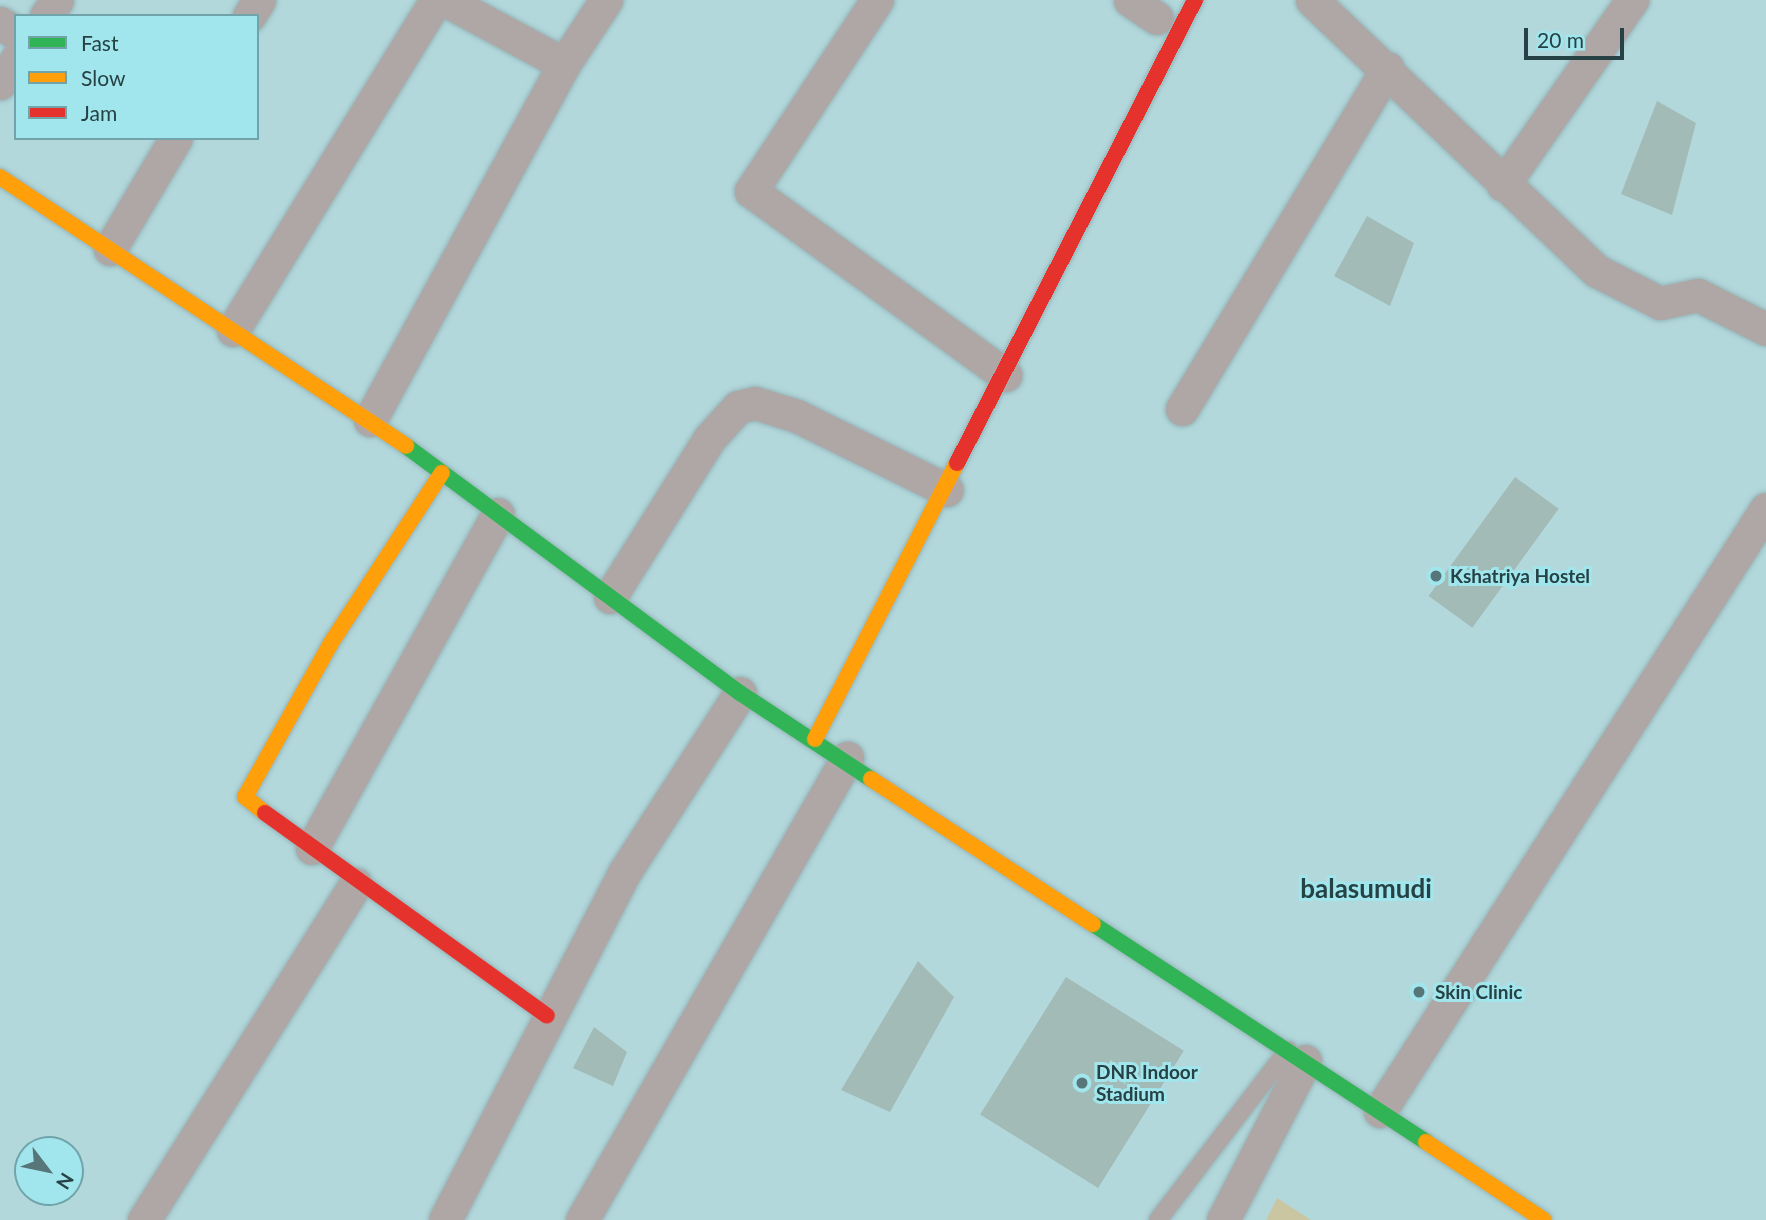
<!DOCTYPE html>
<html>
<head>
<meta charset="utf-8">
<style>
  body { margin:0 }
  #map { position:relative; width:1766px; height:1220px; overflow:hidden; background:#b2d8dc; font-family:Lato,sans-serif }
  div>[style] { position:absolute }
  .green>* { inset:0; background:#c9c6a1 }
  .building>* { inset:0; background:#a3bbb6; transform-origin:0 0 }
  .roads { filter:drop-shadow(0 0 2px #96b5b8) drop-shadow(0 0 2px #96b5b8) }
  .lane>* { height:18px; margin:-9px; padding:0 9px; transform-origin:9px; border-radius:9px; background:#aea7a6 }
  .street>* { height:33px; margin:-16.5px; padding:0 16.5px; transform-origin:16.5px; border-radius:16.5px; background:#aea7a6 }
  .fast>* { height:16px; margin:-8px; padding:0 8px; transform-origin:8px; border-radius:8px; background:#30b455 }
  .slow>* { height:16px; margin:-8px; padding:0 8px; transform-origin:8px; border-radius:8px; background:#ff9f0a }
  .jam>* { height:16px; margin:-8px; padding:0 8px; transform-origin:8px; border-radius:8px; background:#e5322d }
  .dots>* { width:19px; height:19px; translate:-50% -50%; box-sizing:border-box; border:4px solid #a1e6ed; border-radius:50% }
  span { translate:-50% -50%; white-space:nowrap; text-align:center; line-height:1.15; -webkit-text-stroke:6px #a1e6ed; paint-order:stroke }
  .poi-label { font-size:19px; color:#264245; font-weight:700 }
  .left { translate:0 -50%; text-align:left }
  .district-label { font-size:26px; color:#264245; font-weight:700 }
  .legend { position:absolute; left:14px; top:14px; width:245px; height:126px; box-sizing:border-box; background:#a1e6ed; border:2px solid #70a4aa; margin:0; padding:9px 12px; list-style:none; font-size:21px; color:#264245 }
  .legend li { display:flex; align-items:center; gap:14px; height:35px }
  .legend b { width:35px; border:2px solid #70a4aa }
  .north { position:absolute; left:14px; top:1136px; width:70px; height:70px; box-sizing:border-box; background:#a1e6ed; border:2px solid #70a4aa; border-radius:50%; rotate:122deg; font-size:19px; font-weight:700; line-height:28px; text-align:center; color:#264245 }
  .north::after { content:''; display:block; margin:auto; width:24px; height:32px; background:#57767a; clip-path:polygon(50% 0,100% 100%,50% 72%,0 100%) }
  .scale { position:absolute; left:1524px; top:28px; width:100px; height:32px; box-sizing:border-box; border:4px solid #264245; border-top:0; padding-left:9px; font-size:21px; line-height:24px; white-space:nowrap; color:#264245; -webkit-text-stroke:5px #a1e6ed; paint-order:stroke }
</style>
</head>
<body>
<div id="map">
  <div class="green">
    <div style="clip-path:polygon(1277px 1198px,1311px 1220px,1266px 1220px)"></div>
  </div>
  <div class="building">
    <div style="clip-path:polygon(1657px 101px,1696px 123px,1672px 215px,1621px 194px)"></div>
    <div style="clip-path:polygon(1367px 216px,1414px 243px,1390px 306px,1334px 276px)"></div>
    <div style="left:1515px;top:477px;width:54px;height:147px;rotate:36deg"></div>
    <div style="clip-path:polygon(918px 961px,954px 997px,890px 1112px,841px 1090px)"></div>
    <div style="left:1066px;top:977px;width:139px;height:162px;rotate:32deg"></div>
    <div style="clip-path:polygon(594px 1027px,627px 1052px,613px 1086px,573px 1068px)"></div>
  </div>
  <div class="roads">
    <div class="lane">
      <div style="left:1158px;top:1220px;width:214px;rotate:-52.6deg"></div>
    </div>
    <div class="street">
      <div style="left:877px;top:0;width:229px;rotate:123.4deg"></div>
      <div style="left:751px;top:191px;width:314px;rotate:35.9deg"></div>
      <div style="left:1130px;top:0;width:32px;rotate:34deg"></div>
      <div style="left:1312px;top:0;width:393px;rotate:43.6deg"></div>
      <div style="left:1597px;top:271px;width:71px;rotate:26.9deg"></div>
      <div style="left:1660px;top:303px;width:39px;rotate:-12deg"></div>
      <div style="left:1698px;top:295px;width:76px;rotate:26.6deg"></div>
      <div style="left:46px;top:16px;width:19px;rotate:-55deg"></div>
      <div style="left:249px;top:16px;width:19px;rotate:-58deg"></div>
      <div style="left:0;top:23px;width:19px;rotate:32deg"></div>
      <div style="left:564px;top:64px;width:77px;rotate:-56.7deg"></div>
      <div style="left:0;top:83px;width:28px;rotate:-55deg"></div>
      <div style="left:1503px;top:185px;width:226px;rotate:-55.1deg"></div>
      <div style="left:110px;top:249px;width:129px;rotate:-59.3deg"></div>
      <div style="left:233px;top:330px;width:387px;rotate:-58.4deg"></div>
      <div style="left:1182px;top:409px;width:398px;rotate:-58.9deg"></div>
      <div style="left:370px;top:420px;width:405px;rotate:-61.4deg"></div>
      <div style="left:564px;top:64px;width:135px;rotate:-151.7deg"></div>
      <div style="left:610px;top:597px;width:186px;rotate:-57.9deg"></div>
      <div style="left:709px;top:439px;width:43px;rotate:-47.8deg"></div>
      <div style="left:738px;top:407px;width:17px;rotate:-13deg"></div>
      <div style="left:755px;top:403px;width:44px;rotate:17.2deg"></div>
      <div style="left:797px;top:416px;width:167px;rotate:26.3deg"></div>
      <div style="left:312px;top:848px;width:382px;rotate:-60.9deg"></div>
      <div style="left:1380px;top:1111px;width:715px;rotate:-57.33deg"></div>
      <div style="left:144px;top:1220px;width:397px;rotate:-57.8deg"></div>
      <div style="left:445px;top:1220px;width:390px;rotate:-62.7deg"></div>
      <div style="left:624px;top:873px;width:214px;rotate:-57.2deg"></div>
      <div style="left:582px;top:1220px;width:533px;rotate:-60.16deg"></div>
      <div style="left:1223px;top:1220px;width:179px;rotate:-62.7deg"></div>
    </div>
    <div class="fast">
      <div style="left:406px;top:446px;width:415px;rotate:36.5deg"></div>
      <div style="left:740px;top:693px;width:157px;rotate:33.3deg"></div>
      <div style="left:1093px;top:924px;width:398px;rotate:33.2deg"></div>
    </div>
    <div class="slow">
      <div style="left:0;top:177px;width:487px;rotate:33.5deg"></div>
      <div style="left:815px;top:739px;width:310px;rotate:-62.8deg"></div>
      <div style="left:871px;top:779px;width:265px;rotate:33.2deg"></div>
      <div style="left:265px;top:813px;width:26px;rotate:-141deg"></div>
      <div style="left:245px;top:797px;width:176px;rotate:-60.8deg"></div>
      <div style="left:331px;top:643px;width:203px;rotate:-56.9deg"></div>
      <div style="left:1426px;top:1142px;width:141px;rotate:33.5deg"></div>
    </div>
    <div class="jam">
      <div style="left:957px;top:463px;width:521px;rotate:-62.8deg"></div>
      <div style="left:265px;top:813px;width:347px;rotate:35.7deg"></div>
    </div>
  </div>
  <div class="dots">
    <div style="left:1436px;top:576px;background:#57767a"></div>
    <div style="left:1419px;top:992px;background:#57767a"></div>
    <div style="left:1082px;top:1083px;background:#57767a"></div>
  </div>
  <div class="poi-label">
    <span class="left" style="left:1450px;top:576px">Kshatriya Hostel</span>
    <span class="left" style="left:1435px;top:992px">Skin Clinic</span>
    <span class="left" style="left:1096px;top:1083px">DNR Indoor<br>Stadium</span>
  </div>
  <div class="district-label">
    <span style="left:1366px;top:889px">balasumudi</span>
  </div>
  <ul class="legend">
  <li><b style="height:9px;background:#30b455"></b>Fast</li>
  <li><b style="height:9px;background:#ff9f0a"></b>Slow</li>
  <li><b style="height:9px;background:#e5322d"></b>Jam</li>
  </ul>
  <div class="north">N</div>
  <div class="scale">20 m</div>
</div>
</body>
</html>
